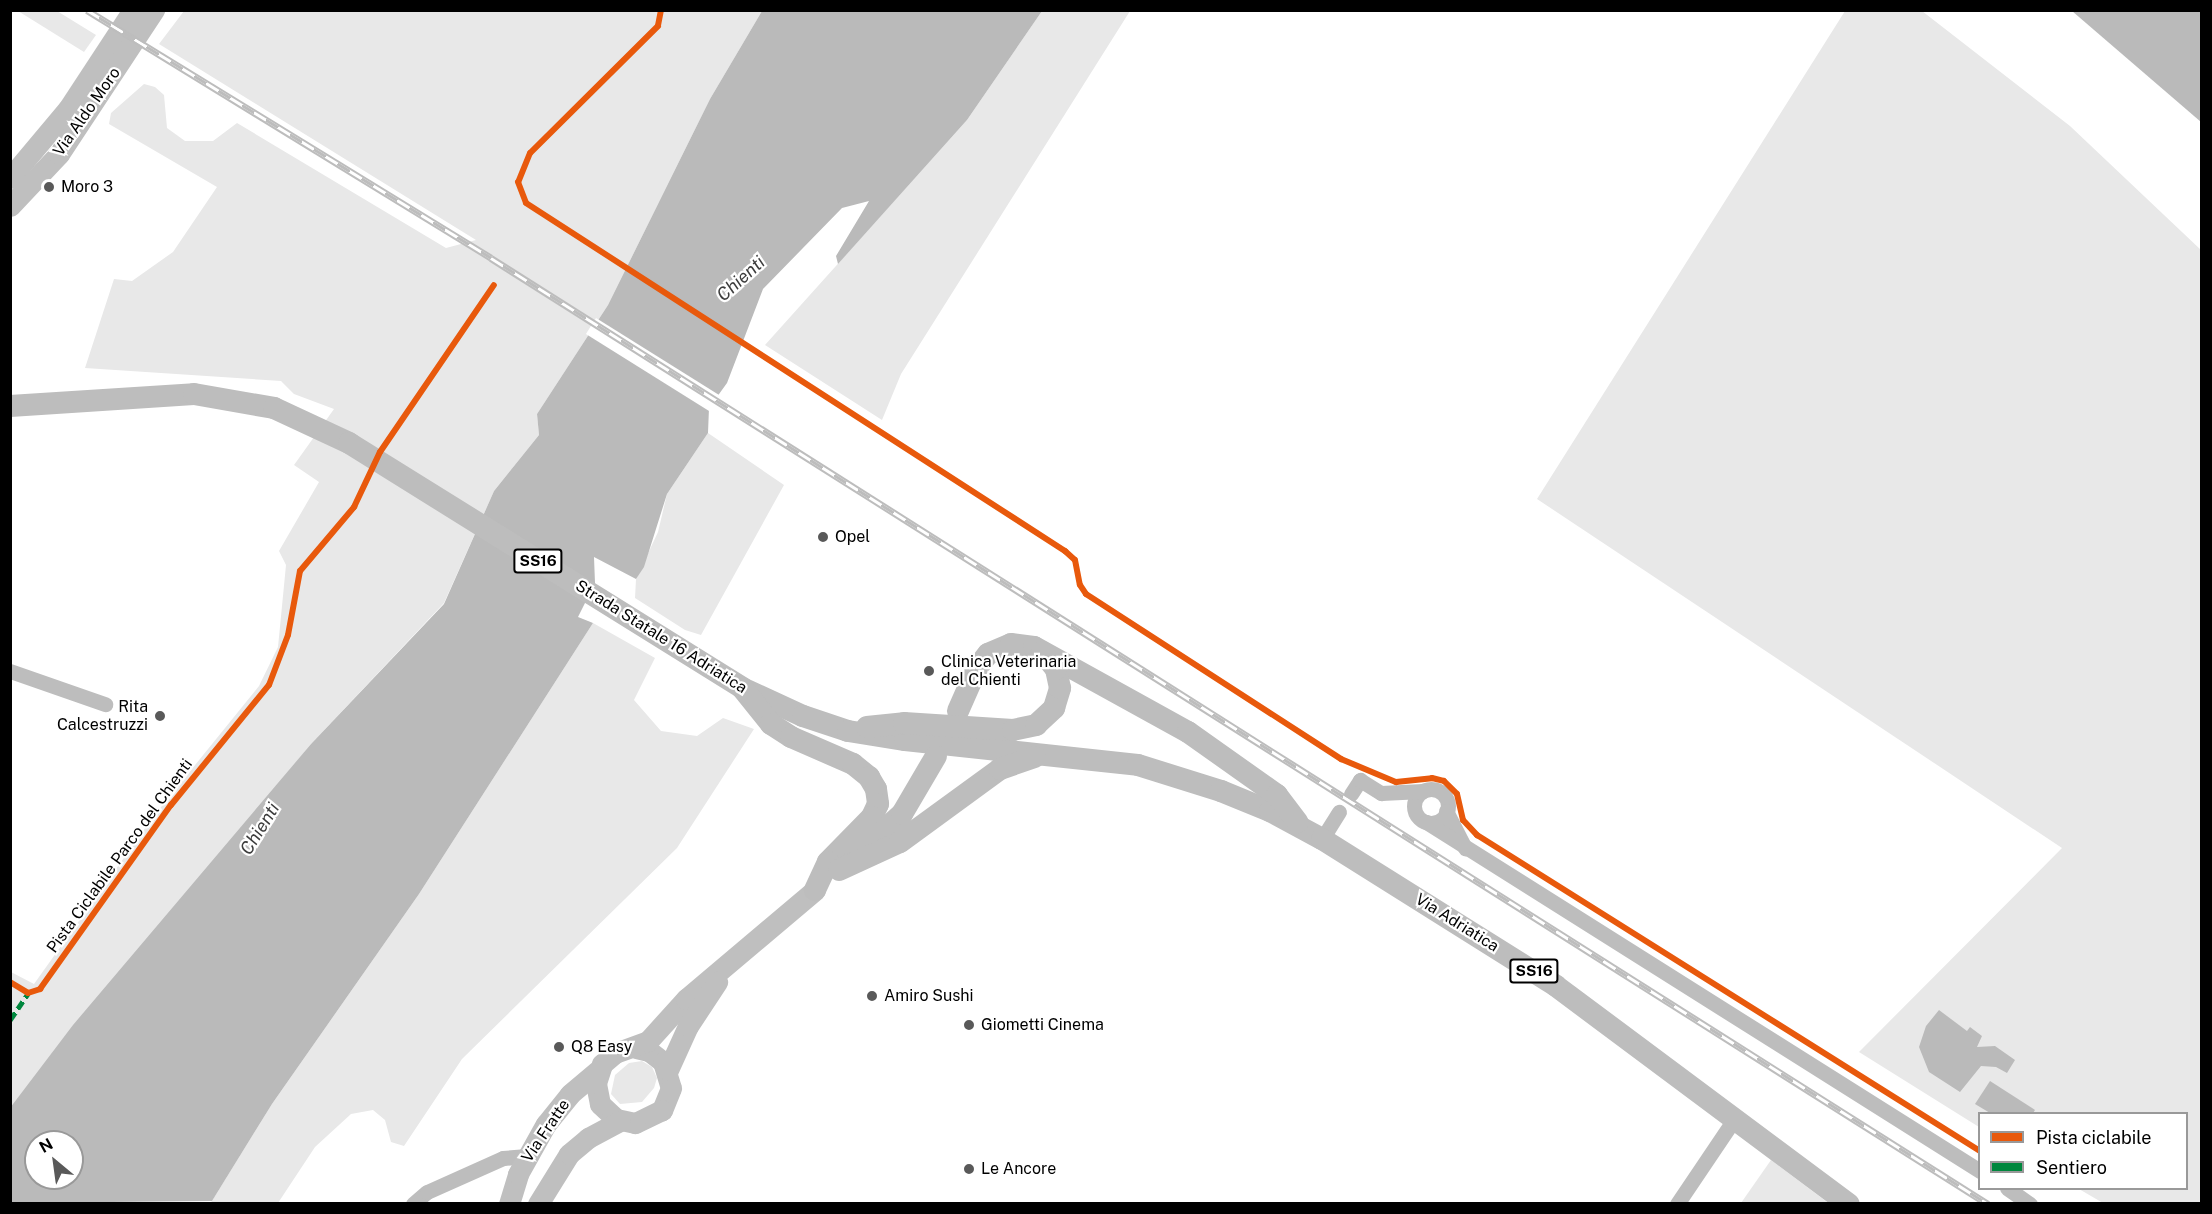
<!DOCTYPE html>
<html>
<head>
<meta charset="utf-8">
<style>
  body { margin:0 }
  #map { position:relative; width:2212px; height:1214px; overflow:hidden; background:#fff; font-family:"Public Sans",sans-serif }
  div>[style] { position:absolute }
  .green>* { inset:0; background:#e8e8e8 }
  .water>* { inset:0; background:#bababa }
  .pier>* { inset:0; background:#fff; transform-origin:0 0 }
  .street>* { height:15px; margin:-7.5px; padding:0 7.5px; transform-origin:7.5px; border-radius:7.5px; background:#bdbdbd }
  .street>.ring { margin:-7.5px; padding:0; box-sizing:content-box; background:none; border:15px solid #bdbdbd; border-radius:50% }
  .secondary>* { height:21px; margin:-10.5px; padding:0 10.5px; transform-origin:10.5px; border-radius:10.5px; background:#bfbfbf }
  .primary>* { height:22px; margin:-11px; padding:0 11px; transform-origin:11px; border-radius:11px; background:#bdbdbd }
  .rail>* { height:7px; margin-top:-3.5px; transform-origin:0; background:repeating-linear-gradient(90deg,#fff 0 14px,#bdbdbd 0 28px); box-sizing:border-box; border-block:2px solid #bdbdbd }
  .quiet>* { height:4.5px; margin-top:-2.25px; transform-origin:0; background:repeating-linear-gradient(90deg,#00873e 0 9px,transparent 0 13.5px) }
  .cycleway>* { height:6px; margin:-3px; padding:0 3px; transform-origin:3px; border-radius:3px; background:#e8590c }
  .dots>* { width:16px; height:16px; translate:-50% -50%; box-sizing:border-box; border:3px solid #fff; border-radius:50% }
  span { translate:-50% -50%; white-space:nowrap; text-align:center; line-height:1.15; -webkit-text-stroke:4.5px #fff; paint-order:stroke }
  .shield-label span { padding:2px 4px; background:#fff; border:2px solid; border-radius:4px; -webkit-text-stroke-width:0 }
  .shield-label { font-size:15px; color:#000; font-weight:700 }
  .street-label { font-size:16px; color:#000 }
  .poi-label { font-size:16px; color:#000 }
  .left { translate:0 -50%; text-align:left }
  .right { translate:-100% -50%; text-align:right }
  .water-label { font-size:18px; color:#3d3d3d; font-style:italic }
  .frame { position:absolute; inset:0; border:12px solid #000; pointer-events:none }
  .legend { position:absolute; left:1978px; top:1112px; width:210px; height:78px; box-sizing:border-box; background:#fff; border:2px solid #999; margin:0; padding:8px 10px; list-style:none; font-size:18px; color:#000 }
  .legend li { display:flex; align-items:center; gap:12px; height:30px }
  .legend b { width:30px; border:2px solid #999 }
  .north { position:absolute; left:24px; top:1130px; width:60px; height:60px; box-sizing:border-box; background:#fff; border:2px solid #999; border-radius:50%; rotate:331deg; font-size:16px; font-weight:700; line-height:24px; text-align:center; color:#000 }
  .north::after { content:''; display:block; margin:auto; width:21px; height:27px; background:#595959; clip-path:polygon(50% 0,100% 100%,50% 72%,0 100%) }
</style>
</head>
<body>
<div id="map">
  <div class="green">
    <div style="clip-path:polygon(18px 11px,57px 11px,96px 35px,84px 52px)"></div>
    <div style="clip-path:polygon(184px 11px,762px 11px,710px 99px,608px 305px,537px 414px,539px 435px,494px 491px,444px 603px,311px 744px,11px 1108px,11px 972px,34px 984px,153px 817px,259px 686px,278px 647px,286px 565px,279px 551px,319px 482px,294px 465px,334px 409px,294px 394px,281px 381px,85px 368px,114px 279px,132px 281px,173px 252px,217px 187px,109px 124px,111px 113px,144px 84px,155px 87px,164px 95px,167px 128px,185px 141px,213px 141px,237px 123px,446px 248px,476px 240px,159px 44px)"></div>
    <div style="clip-path:polygon(1042px 11px,1130px 11px,901px 374px,882px 420px,765px 345px,967px 120px)"></div>
    <div style="clip-path:polygon(1845px 11px,1922px 11px,2070px 126px,2201px 250px,2201px 1203px,2103px 1203px,2079px 1189px,2186px 1188px,2186px 1114px,1980px 1114px,1979px 1127px,1859px 1052px,2062px 848px,1537px 499px)"></div>
    <div style="clip-path:polygon(708px 433px,784px 485px,701px 635px,685px 630px,635px 598px,636px 579px,658px 532px,667px 494px)"></div>
    <div style="clip-path:polygon(593px 623px,655px 658px,634px 700px,661px 731px,697px 736px,723px 718px,754px 729px,677px 848px,462px 1059px,404px 1146px,391px 1142px,385px 1120px,373px 1110px,351px 1114px,315px 1147px,278px 1203px,210px 1204px,272px 1104px,419px 894px)"></div>
    <div style="clip-path:polygon(642px 1061px,652px 1067px,657px 1078px,654px 1088px,642px 1102px,620px 1104px,611px 1094px,615px 1075px,629px 1063px)"></div>
    <div style="clip-path:polygon(1771px 1160px,1827px 1202px,1827px 1203px,1741px 1203px)"></div>
  </div>
  <div class="water">
    <div style="clip-path:polygon(evenodd,762px 11px,1042px 11px,967px 120px,838px 264px,836px 256px,869px 201px,842px 208px,763px 289px,727px 383px,709px 408px,708px 433px,667px 494px,644px 567px,636px 579px,594px 557px,595px 583px,578px 617px,593px 623px,419px 894px,272px 1104px,212px 1201px,11px 1203px,10px 1108px,73px 1025px,311px 744px,444px 604px,494px 491px,539px 435px,537px 414px,608px 305px,710px 99px,762px 11px,36px 1142px,72px 1142px,72px 1178px,36px 1178px,36px 1142px)"></div>
    <div style="clip-path:polygon(2072px 11px,2201px 11px,2201px 122px)"></div>
    <div style="clip-path:polygon(1939px 1010px,1967px 1031px,1970px 1027px,1982px 1036px,1977px 1047px,1995px 1046px,2015px 1060px,2007px 1073px,1996px 1067px,1981px 1066px,1960px 1092px,1929px 1072px,1919px 1047px,1926px 1026px)"></div>
    <div style="clip-path:polygon(1990px 1081px,2035px 1110px,2033px 1113px,1990px 1113px,1975px 1104px)"></div>
  </div>
  <div class="pier">
    <div style="left:596px;top:318px;width:148px;height:19px;rotate:32deg"></div>
  </div>
  <div class="street">
    <div style="left:10px;top:671px;width:101px;rotate:19.2deg"></div>
    <div class="ring" style="left:1414px;top:789px;width:19px;height:19px"></div>
    <div style="left:1351px;top:794px;width:17px;rotate:-57deg"></div>
    <div style="left:1360px;top:780px;width:25px;rotate:32deg"></div>
    <div style="left:1381px;top:793px;width:42px;rotate:-2.7deg"></div>
    <div style="left:1446px;top:811px;width:42px;rotate:62.8deg"></div>
    <div style="left:1426px;top:822px;width:655px;rotate:32.21deg"></div>
    <div style="left:1322px;top:839px;width:32px;rotate:-58deg"></div>
    <div style="left:2007px;top:1188px;width:28px;rotate:35deg"></div>
    <div style="left:413px;top:1204px;width:18px;rotate:-41deg"></div>
    <div style="left:427px;top:1192px;width:83px;rotate:-24.1deg"></div>
    <div style="left:503px;top:1158px;width:24px;rotate:-5deg"></div>
    <div style="left:1677px;top:1204px;width:104px;rotate:-56deg"></div>
  </div>
  <div class="secondary">
    <div style="left:10px;top:178px;width:90px;rotate:-50deg"></div>
    <div style="left:68px;top:109px;width:118px;rotate:-56.7deg"></div>
    <div style="left:10px;top:206px;width:71px;rotate:-46.7deg"></div>
    <div style="left:59px;top:154px;width:173px;rotate:-56.6deg"></div>
    <div style="left:636px;top:1048px;width:13px;rotate:13deg"></div>
    <div style="left:649px;top:1051px;width:18px;rotate:38deg"></div>
    <div style="left:663px;top:1062px;width:27px;rotate:73deg"></div>
    <div style="left:671px;top:1088px;width:24px;rotate:112deg"></div>
    <div style="left:662px;top:1110px;width:30px;rotate:154deg"></div>
    <div style="left:635px;top:1123px;width:19px;rotate:-168deg"></div>
    <div style="left:616px;top:1119px;width:22px;rotate:-137deg"></div>
    <div style="left:600px;top:1104px;width:21px;rotate:-101deg"></div>
    <div style="left:596px;top:1083px;width:20px;rotate:-72deg"></div>
    <div style="left:602px;top:1064px;width:17px;rotate:-40deg"></div>
    <div style="left:615px;top:1053px;width:35px;rotate:-20deg"></div>
    <div style="left:648px;top:1041px;width:57px;rotate:-47.9deg"></div>
    <div style="left:686px;top:999px;width:169px;rotate:-40.2deg"></div>
    <div style="left:668px;top:1070px;width:48px;rotate:-65.6deg"></div>
    <div style="left:688px;top:1026px;width:53px;rotate:-56.6deg"></div>
    <div style="left:509px;top:1204px;width:31px;rotate:-73deg"></div>
    <div style="left:518px;top:1174px;width:57px;rotate:-60.8deg"></div>
    <div style="left:546px;top:1124px;width:38px;rotate:-51deg"></div>
    <div style="left:570px;top:1094px;width:38px;rotate:-40deg"></div>
    <div style="left:538px;top:1204px;width:59px;rotate:-58.2deg"></div>
    <div style="left:569px;top:1154px;width:25px;rotate:-40deg"></div>
    <div style="left:588px;top:1138px;width:36px;rotate:-28deg"></div>
  </div>
  <div class="primary">
    <div style="left:10px;top:406px;width:184px;rotate:-3.7deg"></div>
    <div style="left:194px;top:394px;width:81px;rotate:9.9deg"></div>
    <div style="left:274px;top:408px;width:83px;rotate:25deg"></div>
    <div style="left:349px;top:443px;width:463px;rotate:31.9deg"></div>
    <div style="left:742px;top:688px;width:67px;rotate:24.7deg"></div>
    <div style="left:803px;top:716px;width:47px;rotate:18.4deg"></div>
    <div style="left:848px;top:731px;width:58px;rotate:9deg"></div>
    <div style="left:905px;top:740px;width:234px;rotate:6.1deg"></div>
    <div style="left:1138px;top:765px;width:87px;rotate:17.4deg"></div>
    <div style="left:1221px;top:791px;width:53px;rotate:22.2deg"></div>
    <div style="left:1270px;top:811px;width:59px;rotate:28.3deg"></div>
    <div style="left:1322px;top:839px;width:276px;rotate:32.1deg"></div>
    <div style="left:1556px;top:986px;width:365px;rotate:36.7deg"></div>
    <div style="left:743px;top:689px;width:45px;rotate:51.3deg"></div>
    <div style="left:771px;top:724px;width:24px;rotate:33deg"></div>
    <div style="left:791px;top:737px;width:68px;rotate:23.5deg"></div>
    <div style="left:853px;top:764px;width:21px;rotate:39deg"></div>
    <div style="left:869px;top:777px;width:14px;rotate:60deg"></div>
    <div style="left:876px;top:789px;width:15px;rotate:82deg"></div>
    <div style="left:878px;top:804px;width:14px;rotate:115deg"></div>
    <div style="left:872px;top:817px;width:63px;rotate:134.4deg"></div>
    <div style="left:828px;top:862px;width:31px;rotate:115deg"></div>
    <div style="left:958px;top:711px;width:47px;rotate:-66.2deg"></div>
    <div style="left:977px;top:668px;width:18px;rotate:-52deg"></div>
    <div style="left:988px;top:654px;width:25px;rotate:-23deg"></div>
    <div style="left:1011px;top:644px;width:23px;rotate:7deg"></div>
    <div style="left:1034px;top:647px;width:176px;rotate:28.9deg"></div>
    <div style="left:1188px;top:732px;width:109px;rotate:35.3deg"></div>
    <div style="left:1277px;top:795px;width:34px;rotate:53deg"></div>
    <div style="left:867px;top:727px;width:37px;rotate:-6deg"></div>
    <div style="left:904px;top:723px;width:109px;rotate:3.7deg"></div>
    <div style="left:1013px;top:730px;width:24px;rotate:-12deg"></div>
    <div style="left:1036px;top:725px;width:25px;rotate:-43deg"></div>
    <div style="left:1054px;top:708px;width:21px;rotate:-73deg"></div>
    <div style="left:1060px;top:688px;width:19px;rotate:-102deg"></div>
    <div style="left:1056px;top:669px;width:22px;rotate:-129deg"></div>
    <div style="left:855px;top:856px;width:63px;rotate:-41.8deg"></div>
    <div style="left:902px;top:814px;width:67px;rotate:-59.6deg"></div>
    <div style="left:839px;top:870px;width:67px;rotate:-24.7deg"></div>
    <div style="left:900px;top:842px;width:124px;rotate:-36.1deg"></div>
    <div style="left:1000px;top:769px;width:37px;rotate:-19deg"></div>
  </div>
  <div class="rail">
    <div style="left:87px;top:10px;width:474px;rotate:31.5deg"></div>
    <div style="left:491px;top:258px;width:1771px;rotate:32.29deg"></div>
  </div>
  <div class="quiet">
    <div style="left:10px;top:1020px;width:32px;rotate:-56deg"></div>
  </div>
  <div class="cycleway">
    <div style="left:661px;top:10px;width:16px;rotate:101deg"></div>
    <div style="left:658px;top:26px;width:180px;rotate:135.2deg"></div>
    <div style="left:530px;top:153px;width:31px;rotate:112deg"></div>
    <div style="left:518px;top:182px;width:22px;rotate:69deg"></div>
    <div style="left:526px;top:203px;width:642px;rotate:32.85deg"></div>
    <div style="left:1065px;top:551px;width:13px;rotate:42deg"></div>
    <div style="left:1075px;top:560px;width:25px;rotate:79deg"></div>
    <div style="left:1080px;top:585px;width:11px;rotate:56deg"></div>
    <div style="left:1086px;top:594px;width:304px;rotate:32.9deg"></div>
    <div style="left:1341px;top:759px;width:60px;rotate:22.7deg"></div>
    <div style="left:1396px;top:782px;width:36px;rotate:-6deg"></div>
    <div style="left:1432px;top:778px;width:12px;rotate:14deg"></div>
    <div style="left:1444px;top:781px;width:18px;rotate:45deg"></div>
    <div style="left:1457px;top:794px;width:27px;rotate:77deg"></div>
    <div style="left:1463px;top:820px;width:21px;rotate:47deg"></div>
    <div style="left:1477px;top:835px;width:594px;rotate:32.14deg"></div>
    <div style="left:10px;top:982px;width:21px;rotate:31deg"></div>
    <div style="left:28px;top:993px;width:13px;rotate:-18deg"></div>
    <div style="left:40px;top:989px;width:226px;rotate:-54.6deg"></div>
    <div style="left:171px;top:805px;width:155px;rotate:-50.8deg"></div>
    <div style="left:269px;top:685px;width:53px;rotate:-69.2deg"></div>
    <div style="left:288px;top:635px;width:65px;rotate:-79.4deg"></div>
    <div style="left:300px;top:571px;width:84px;rotate:-49.8deg"></div>
    <div style="left:354px;top:507px;width:61px;rotate:-64.7deg"></div>
    <div style="left:380px;top:452px;width:202px;rotate:-55.7deg"></div>
  </div>
  <div class="dots">
    <div style="left:49px;top:187px;background:#595959"></div>
    <div style="left:823px;top:537px;background:#595959"></div>
    <div style="left:929px;top:671px;background:#595959"></div>
    <div style="left:160px;top:716px;background:#595959"></div>
    <div style="left:872px;top:996px;background:#595959"></div>
    <div style="left:969px;top:1025px;background:#595959"></div>
    <div style="left:559px;top:1047px;background:#595959"></div>
    <div style="left:969px;top:1169px;background:#595959"></div>
  </div>
  <div class="shield-label">
    <span style="left:538px;top:561px">SS16</span>
    <span style="left:1534px;top:971px">SS16</span>
  </div>
  <div class="street-label">
    <span style="left:87px;top:112px;rotate:-55deg">Via Aldo Moro</span>
    <span style="left:661px;top:637px;rotate:32deg">Strada Statale 16 Adriatica</span>
    <span style="left:120px;top:856px;rotate:-54deg">Pista Ciclabile Parco del Chienti</span>
    <span style="left:1457px;top:923px;rotate:32deg">Via Adriatica</span>
    <span style="left:546px;top:1131px;rotate:-56deg">Via Fratte</span>
  </div>
  <div class="poi-label">
    <span class="left" style="left:61px;top:187px">Moro 3</span>
    <span class="left" style="left:835px;top:537px">Opel</span>
    <span class="left" style="left:941px;top:671px">Clinica Veterinaria<br>del Chienti</span>
    <span class="right" style="left:148px;top:716px">Rita<br>Calcestruzzi</span>
    <span class="left" style="left:884px;top:996px">Amiro Sushi</span>
    <span class="left" style="left:981px;top:1025px">Giometti Cinema</span>
    <span class="left" style="left:571px;top:1047px">Q8 Easy</span>
    <span class="left" style="left:981px;top:1169px">Le Ancore</span>
  </div>
  <div class="water-label">
    <span style="left:741px;top:279px;rotate:-42deg">Chienti</span>
    <span style="left:260px;top:829px;rotate:-58deg">Chienti</span>
  </div>
  <div class="frame"></div>
  <ul class="legend">
  <li><b style="height:8px;background:#e8590c"></b>Pista ciclabile</li>
  <li><b style="height:8px;background:#00873e"></b>Sentiero</li>
  </ul>
  <div class="north">N</div>
</div>
</body>
</html>
